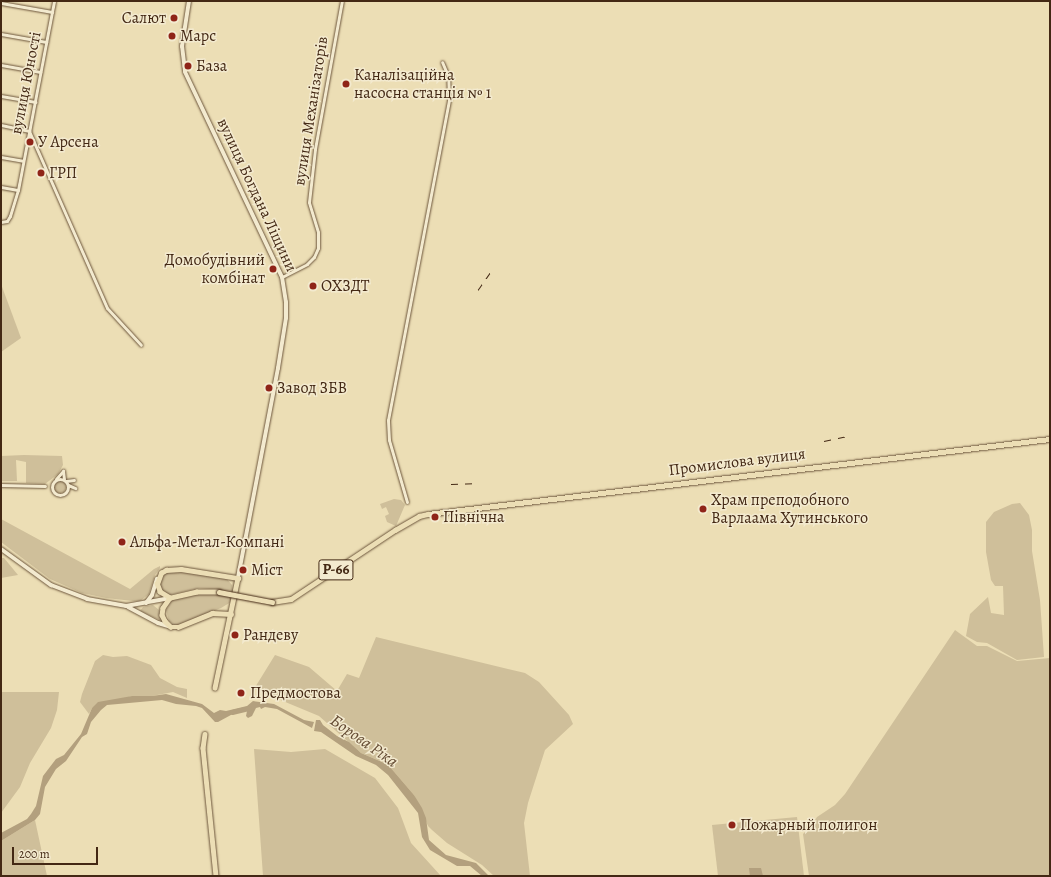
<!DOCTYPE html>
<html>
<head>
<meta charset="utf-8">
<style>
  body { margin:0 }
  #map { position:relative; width:1051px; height:877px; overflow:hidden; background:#ecdeb5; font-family:Alegreya,serif }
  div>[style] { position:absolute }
  .green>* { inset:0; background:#cfbf9a }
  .round { border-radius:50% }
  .water>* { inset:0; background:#b3a07e }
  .river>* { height:5px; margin:-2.5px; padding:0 2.5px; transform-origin:2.5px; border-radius:2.5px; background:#b3a07e }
  .roads { filter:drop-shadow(0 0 1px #6d563c) drop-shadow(0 0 1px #6d563c) }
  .street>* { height:3px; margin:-1.5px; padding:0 1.5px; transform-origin:1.5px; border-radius:1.5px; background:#f3eacf }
  .street>.ring { margin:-1.5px; padding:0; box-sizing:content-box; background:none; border:3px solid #f3eacf; border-radius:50% }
  .secondary>* { height:4px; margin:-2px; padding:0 2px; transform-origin:2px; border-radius:2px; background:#f3eacf }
  .primary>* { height:4.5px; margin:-2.25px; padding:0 2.25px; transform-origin:2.25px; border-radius:2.25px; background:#ecdeb5 }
  .rail>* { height:1px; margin-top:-0.5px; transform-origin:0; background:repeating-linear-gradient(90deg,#432814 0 7px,transparent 0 14px) }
  .bridges { filter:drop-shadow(0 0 1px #432814) drop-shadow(0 0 1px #432814) }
  .primary-bridge>* { height:4.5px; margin:-2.25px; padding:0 2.25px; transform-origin:2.25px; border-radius:2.25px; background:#ecdeb5 }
  .dots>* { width:11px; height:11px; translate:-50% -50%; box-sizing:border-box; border:2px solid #f3eacf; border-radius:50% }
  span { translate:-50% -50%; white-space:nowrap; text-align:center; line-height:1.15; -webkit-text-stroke:3px #f3eacf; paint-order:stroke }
  .shield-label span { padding:1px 3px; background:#f3eacf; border:1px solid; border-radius:3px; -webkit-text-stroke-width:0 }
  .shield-label { font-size:15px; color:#432814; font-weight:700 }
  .poi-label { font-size:16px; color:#432814 }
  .right { translate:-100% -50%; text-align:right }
  .left { translate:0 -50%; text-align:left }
  .street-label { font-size:16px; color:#432814 }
  .water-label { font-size:17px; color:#654c34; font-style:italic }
  .frame { position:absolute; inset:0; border:2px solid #432814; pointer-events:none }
  .scale { position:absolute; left:12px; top:847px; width:86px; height:18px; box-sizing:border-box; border:2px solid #432814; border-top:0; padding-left:5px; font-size:12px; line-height:14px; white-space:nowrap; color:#432814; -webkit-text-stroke:3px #f3eacf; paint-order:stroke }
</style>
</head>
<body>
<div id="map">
  <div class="green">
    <div style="clip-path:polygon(1px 284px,21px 338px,1px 352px)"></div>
    <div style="clip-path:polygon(24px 455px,62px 456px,63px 465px,58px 474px,45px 484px,26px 483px,26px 462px,16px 460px,17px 481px,1px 481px,1px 456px)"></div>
    <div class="round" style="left:54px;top:481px;width:12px;height:12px"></div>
    <div style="clip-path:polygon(394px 499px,401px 500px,405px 505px,396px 526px,387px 522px,385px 516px,389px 514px,386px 507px,382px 509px,380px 504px)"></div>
    <div style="clip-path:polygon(1020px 503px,1029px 515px,1032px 530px,1032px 551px,1040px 600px,1044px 657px,1017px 660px,987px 643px,977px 642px,966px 636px,970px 614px,988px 597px,991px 613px,1004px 615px,1003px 586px,995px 586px,991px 580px,986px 552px,986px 522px,994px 512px,1012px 504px)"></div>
    <div style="clip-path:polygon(1px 519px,130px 589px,154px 569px,160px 566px,160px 568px,155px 575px,149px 594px,140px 601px,133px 601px,106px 598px,82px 593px,50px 579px,1px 542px)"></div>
    <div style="clip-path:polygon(1px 558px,4px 558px,18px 575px,1px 578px)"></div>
    <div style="clip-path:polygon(180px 570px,226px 578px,232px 585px,233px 591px,199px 588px,169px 595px,162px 592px,159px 586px,159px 579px,165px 571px)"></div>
    <div style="clip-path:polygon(208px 593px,232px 598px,231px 602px,221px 608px,180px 625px,174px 625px,169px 621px,166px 610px,172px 600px,193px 594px)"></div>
    <div style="clip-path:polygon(153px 605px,159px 610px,162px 621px,140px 611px,143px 607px)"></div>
    <div style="clip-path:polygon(955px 630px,977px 646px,987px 646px,1017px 661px,1050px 658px,1050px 876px,809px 876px,803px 834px,807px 830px,813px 830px,812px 825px,817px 817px,835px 805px,845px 794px)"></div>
    <div style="clip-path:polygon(376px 637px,525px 673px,539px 682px,569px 715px,573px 724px,545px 750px,528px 803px,524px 823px,530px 876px,494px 876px,482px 865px,447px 843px,432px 830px,428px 826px,414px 795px,390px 767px,382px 762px,361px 753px,319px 716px,254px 689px,275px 655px,309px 667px,337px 691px,347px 674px,359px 678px)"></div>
    <div style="clip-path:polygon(103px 655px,113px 657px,127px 656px,151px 665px,160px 678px,177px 687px,187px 689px,187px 698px,173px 692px,152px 696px,132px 696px,92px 708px,89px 714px,80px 702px,82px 694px,95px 661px)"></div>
    <div style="clip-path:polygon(1px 692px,59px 692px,57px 710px,51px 728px,30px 763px,20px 787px,1px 813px)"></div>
    <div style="clip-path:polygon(254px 749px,291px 752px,325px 749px,375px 778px,398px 808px,411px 843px,441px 876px,263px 876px)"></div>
    <div style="clip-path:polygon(797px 817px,804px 876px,718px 876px,712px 825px)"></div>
    <div style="clip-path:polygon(35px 820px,47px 876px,1px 876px,1px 841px)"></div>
  </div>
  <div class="water">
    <div style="clip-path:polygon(166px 694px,202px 704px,214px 713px,220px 710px,226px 711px,247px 706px,253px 701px,274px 704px,304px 720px,314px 722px,312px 728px,277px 709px,265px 707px,261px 709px,260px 707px,256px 708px,252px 716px,248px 718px,246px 716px,247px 711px,242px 709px,218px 722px,215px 722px,202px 708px,196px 706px,176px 704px,162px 700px,107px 705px,101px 710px,91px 722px,87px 734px,82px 737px,66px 761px,56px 769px,45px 787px,40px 814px,35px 820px,1px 841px,1px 833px,27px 819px,31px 814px,36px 806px,43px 776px,56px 759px,64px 755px,81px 734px,92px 708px,98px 702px,132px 696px,152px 696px)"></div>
    <div style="clip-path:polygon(316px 720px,320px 720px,323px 725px,337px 736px,349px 742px,361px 753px,382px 762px,390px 767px,414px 795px,422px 808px,426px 818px,429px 840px,446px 855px,476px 863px,489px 876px,482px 876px,470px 866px,457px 866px,430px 850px,422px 837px,418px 813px,388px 775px,376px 765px,356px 756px,321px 732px,314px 731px)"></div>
    <div style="clip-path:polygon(749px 868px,761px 868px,763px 876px,750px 876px)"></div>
  </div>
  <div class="river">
    <div style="left:232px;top:712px;width:17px;rotate:-13deg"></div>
  </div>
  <div class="roads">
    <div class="street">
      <div style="left:1px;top:3px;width:52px;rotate:10deg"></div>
      <div style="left:1px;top:34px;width:46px;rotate:10.1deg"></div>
      <div style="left:1px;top:65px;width:40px;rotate:10deg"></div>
      <div style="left:1px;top:96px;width:35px;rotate:10deg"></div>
      <div style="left:1px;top:125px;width:29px;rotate:12deg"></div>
      <div style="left:29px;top:131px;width:193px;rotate:66.2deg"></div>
      <div style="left:107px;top:308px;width:50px;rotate:47.4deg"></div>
      <div style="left:1px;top:157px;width:22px;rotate:10deg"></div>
      <div style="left:1px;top:187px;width:17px;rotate:10deg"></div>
      <div style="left:1px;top:222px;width:6px;rotate:-9deg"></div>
      <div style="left:7px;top:221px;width:6px;rotate:-59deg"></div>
      <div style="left:10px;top:216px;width:27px;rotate:-73deg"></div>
      <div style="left:18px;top:190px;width:192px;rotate:-79.2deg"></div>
      <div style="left:282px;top:277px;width:28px;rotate:-27deg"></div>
      <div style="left:307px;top:264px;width:10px;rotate:-45deg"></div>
      <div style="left:314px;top:257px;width:10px;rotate:-66deg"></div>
      <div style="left:318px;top:248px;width:16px;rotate:-90deg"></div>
      <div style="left:318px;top:232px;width:31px;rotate:-107deg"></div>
      <div style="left:309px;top:202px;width:53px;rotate:-83.5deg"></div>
      <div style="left:315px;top:149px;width:150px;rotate:-79.7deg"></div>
      <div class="ring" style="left:52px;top:479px;width:13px;height:13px"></div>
      <div style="left:56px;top:479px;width:11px;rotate:-49deg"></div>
      <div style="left:63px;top:471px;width:8px;rotate:83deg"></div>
      <div style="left:66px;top:481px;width:8px;rotate:-7deg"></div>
      <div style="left:1px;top:485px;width:44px;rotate:1.3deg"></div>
      <div style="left:68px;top:485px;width:8px;rotate:23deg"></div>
      <div style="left:407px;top:502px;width:65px;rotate:-106.2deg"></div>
      <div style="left:389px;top:440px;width:20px;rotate:-93deg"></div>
      <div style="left:388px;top:420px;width:327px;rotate:-79.2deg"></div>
      <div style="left:449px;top:99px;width:23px;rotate:-92deg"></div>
      <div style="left:448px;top:76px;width:15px;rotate:-113deg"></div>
    </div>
    <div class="secondary">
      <div style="left:189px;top:1px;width:46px;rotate:98.8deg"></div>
      <div style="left:182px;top:46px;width:26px;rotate:83deg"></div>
      <div style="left:185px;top:72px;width:227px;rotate:64.7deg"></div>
      <div style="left:282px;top:277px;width:25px;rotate:81deg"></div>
      <div style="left:286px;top:302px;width:16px;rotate:90deg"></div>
      <div style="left:286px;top:318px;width:51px;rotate:99.1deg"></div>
      <div style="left:278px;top:368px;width:214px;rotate:100.8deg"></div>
      <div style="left:1px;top:549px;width:62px;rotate:35.8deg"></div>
      <div style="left:51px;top:585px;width:39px;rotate:21deg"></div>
      <div style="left:87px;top:599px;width:40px;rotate:10deg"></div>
      <div style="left:126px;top:606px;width:45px;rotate:-10.3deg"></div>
      <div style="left:146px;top:603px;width:10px;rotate:-53deg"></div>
      <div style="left:152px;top:595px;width:17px;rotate:-73deg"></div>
      <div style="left:128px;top:607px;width:34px;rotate:28deg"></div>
      <div style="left:158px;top:623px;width:14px;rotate:17deg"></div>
    </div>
    <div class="primary">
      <div style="left:219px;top:592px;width:22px;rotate:180deg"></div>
      <div style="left:197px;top:592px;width:28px;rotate:167deg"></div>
      <div style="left:170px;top:598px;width:12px;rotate:125deg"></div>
      <div style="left:163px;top:608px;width:7px;rotate:98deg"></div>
      <div style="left:162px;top:615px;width:7px;rotate:63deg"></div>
      <div style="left:165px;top:621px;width:8px;rotate:45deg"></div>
      <div style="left:171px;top:627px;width:7px"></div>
      <div style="left:178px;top:627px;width:37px;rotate:-22deg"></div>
      <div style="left:212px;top:613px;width:19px;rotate:3deg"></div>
      <div style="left:170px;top:598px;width:12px;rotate:-149deg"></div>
      <div style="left:160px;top:592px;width:9px;rotate:-111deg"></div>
      <div style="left:157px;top:584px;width:12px;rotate:-70deg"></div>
      <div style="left:161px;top:573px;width:6px;rotate:-31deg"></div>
      <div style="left:166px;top:570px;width:15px;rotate:-4deg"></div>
      <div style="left:181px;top:569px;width:58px;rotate:9deg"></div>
      <div style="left:238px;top:578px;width:112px;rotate:101.8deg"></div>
      <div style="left:272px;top:602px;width:19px;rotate:-9deg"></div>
      <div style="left:291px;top:599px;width:125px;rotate:-33.6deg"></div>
      <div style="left:395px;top:530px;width:28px;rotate:-30deg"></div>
      <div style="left:419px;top:516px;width:9px;rotate:-13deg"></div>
      <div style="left:428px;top:514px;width:627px;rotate:-6.88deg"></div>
      <div style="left:205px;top:734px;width:14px;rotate:98deg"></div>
      <div style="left:203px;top:748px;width:129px;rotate:84.2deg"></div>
    </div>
  </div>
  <div class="rail">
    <div style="left:478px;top:290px;width:24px;rotate:-55deg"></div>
    <div style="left:824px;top:441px;width:24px;rotate:-12deg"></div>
    <div style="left:451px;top:484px;width:23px;rotate:-2deg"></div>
  </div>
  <div class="bridges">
    <div class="primary-bridge">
      <div style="left:219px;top:592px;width:54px;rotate:10.7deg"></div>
    </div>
  </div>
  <div class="dots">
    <div style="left:174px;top:18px;background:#8f2418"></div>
    <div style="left:172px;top:36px;background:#8f2418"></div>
    <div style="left:188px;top:66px;background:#8f2418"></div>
    <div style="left:346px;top:84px;background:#8f2418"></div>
    <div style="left:30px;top:142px;background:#8f2418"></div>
    <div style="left:41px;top:173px;background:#8f2418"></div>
    <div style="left:273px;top:269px;background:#8f2418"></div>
    <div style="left:313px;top:286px;background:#8f2418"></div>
    <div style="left:269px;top:388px;background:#8f2418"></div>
    <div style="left:703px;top:509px;background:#8f2418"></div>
    <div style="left:435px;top:517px;background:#8f2418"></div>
    <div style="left:122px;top:542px;background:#8f2418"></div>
    <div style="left:243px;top:570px;background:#8f2418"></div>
    <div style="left:235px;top:635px;background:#8f2418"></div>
    <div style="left:241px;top:693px;background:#8f2418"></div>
    <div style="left:732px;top:825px;background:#8f2418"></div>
  </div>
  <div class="shield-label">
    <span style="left:336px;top:570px">Р-66</span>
  </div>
  <div class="poi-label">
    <span class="right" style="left:166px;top:18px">Салют</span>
    <span class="left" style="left:180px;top:36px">Марс</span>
    <span class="left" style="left:196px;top:66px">База</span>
    <span class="left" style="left:354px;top:84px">Каналізаційна<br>насосна станція № 1</span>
    <span class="left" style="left:38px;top:142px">У Арсена</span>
    <span class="left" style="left:49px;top:173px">ГРП</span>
    <span class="right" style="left:265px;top:269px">Домобудівний<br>комбінат</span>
    <span class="left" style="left:321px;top:286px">ОХЗДТ</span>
    <span class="left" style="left:277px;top:388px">Завод ЗБВ</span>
    <span class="left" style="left:711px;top:509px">Храм преподобного<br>Варлаама Хутинського</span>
    <span class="left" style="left:443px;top:517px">Північна</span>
    <span class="left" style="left:130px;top:542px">Альфа-Метал-Компані</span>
    <span class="left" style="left:251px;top:570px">Міст</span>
    <span class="left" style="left:243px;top:635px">Рандеву</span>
    <span class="left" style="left:250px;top:693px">Предмостова</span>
    <span class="left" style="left:740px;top:825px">Пожарный полигон</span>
  </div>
  <div class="street-label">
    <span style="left:26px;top:83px;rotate:-79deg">вулиця Юності</span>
    <span style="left:311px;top:111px;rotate:-81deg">вулиця Механізаторів</span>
    <span style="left:257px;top:195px;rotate:65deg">вулиця Богдана Ліщини</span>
    <span style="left:737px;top:462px;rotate:-7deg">Промислова вулиця</span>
  </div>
  <div class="water-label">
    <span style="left:364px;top:741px;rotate:35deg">Борова Ріка</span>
  </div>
  <div class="frame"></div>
  <div class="scale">200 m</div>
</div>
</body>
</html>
